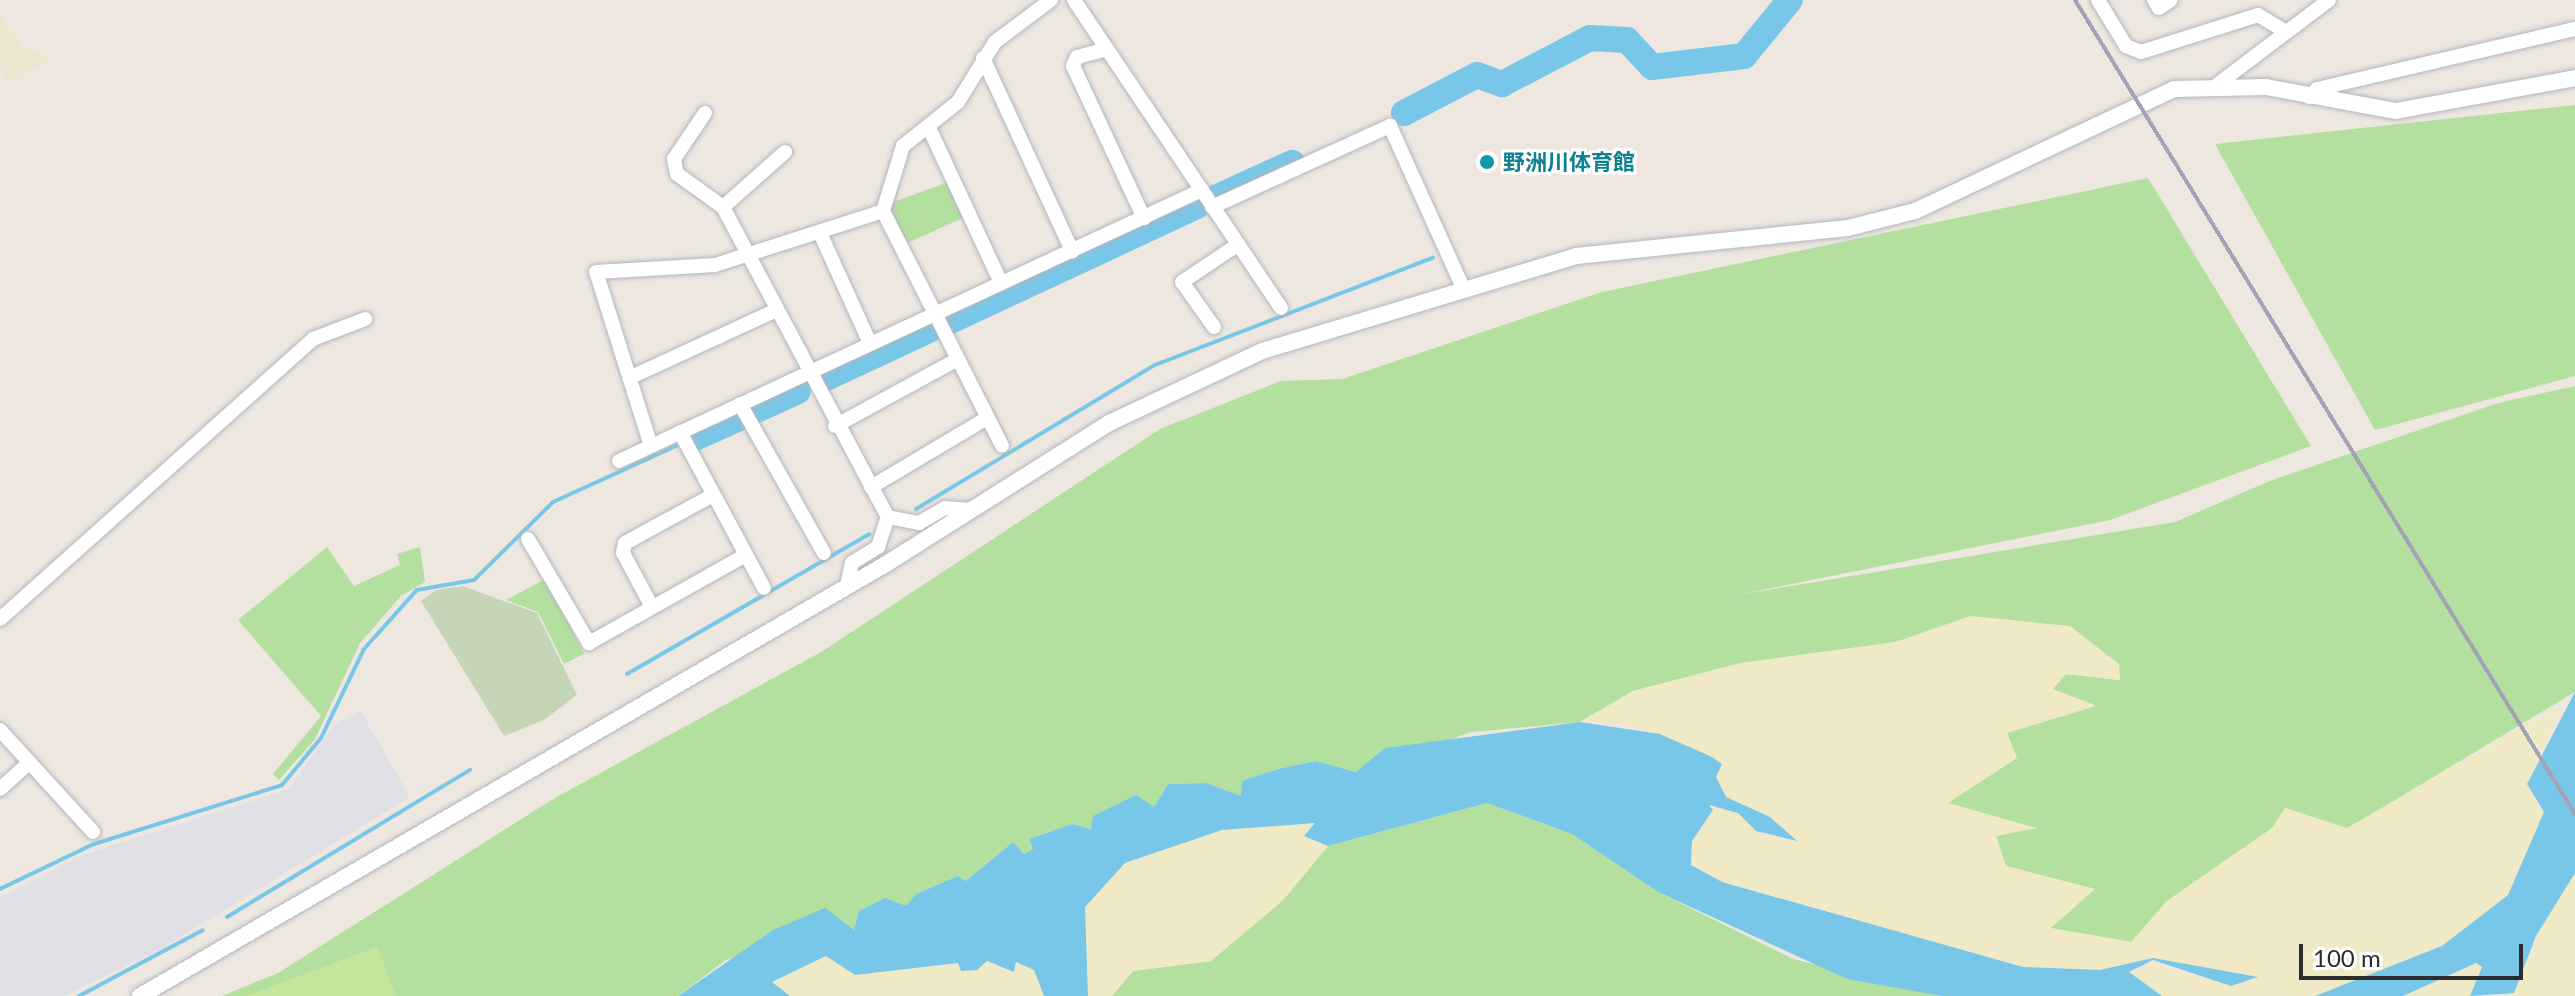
<!DOCTYPE html>
<html>
<head>
<meta charset="utf-8">
<style>
  body { margin:0 }
  #map { position:relative; width:2575px; height:996px; overflow:hidden; background:#ede7df; font-family:Lato,"Noto Sans JP",sans-serif }
  div>[style] { position:absolute }
  .industrial>* { inset:0; background:#e1dfe6 }
  .education>* { inset:0; background:#ede5d0 }
  .green>* { inset:0; background:#b3e09f }
  .sand>* { inset:0; background:#efeac5 }
  .cemetery>* { inset:0; background:#c5d6b8 }
  .pitch>* { inset:0; background:#c4e69c }
  .water>* { inset:0; background:#79c7e8 }
  .stream>* { height:4px; margin:-2px; padding:0 2px; transform-origin:2px; border-radius:2px; background:#79c7e8 }
  .river>* { height:26px; margin:-13px; padding:0 13px; transform-origin:13px; border-radius:13px; background:#79c7e8 }
  .roads { filter:drop-shadow(0 0 2px #b3b5bf) drop-shadow(0 0 2px #b3b5bf) }
  .minor>* { height:14px; margin:-7px; padding:0 7px; transform-origin:7px; border-radius:7px; background:#fff }
  .tertiary>* { height:16px; margin:-8px; padding:0 8px; transform-origin:8px; border-radius:8px; background:#fff }
  .rail>* { height:4px; margin:-2px; padding:0 2px; transform-origin:2px; border-radius:2px; background:#a2a4b5 }
  .dots>* { width:22px; height:22px; translate:-50% -50%; box-sizing:border-box; border:4px solid #fff; border-radius:50% }
  span { translate:-50% -50%; white-space:nowrap; text-align:center; line-height:1.15; -webkit-text-stroke:6px #fff; paint-order:stroke }
  .culture-label { font-size:22px; color:#0d838f; font-weight:700 }
  .left { translate:0 -50%; text-align:left }
  .scale { position:absolute; left:2299px; top:944px; width:224px; height:36px; box-sizing:border-box; border:4px solid #2c2c2c; border-top:0; padding-left:10px; font-size:24px; line-height:28px; white-space:nowrap; color:#2c2c2c; -webkit-text-stroke:6px #fff; paint-order:stroke }
</style>
</head>
<body>
<div id="map">
  <div class="industrial">
    <div style="clip-path:polygon(360px 710px,410px 797px,159px 950px,63px 996px,0 996px,0 897px,80px 856px,289px 789px,332px 727px)"></div>
  </div>
  <div class="education">
    <div style="clip-path:polygon(0 15px,24px 47px,51px 57px,11px 84px,0 68px)"></div>
  </div>
  <div class="green">
    <div style="clip-path:polygon(2575px 105px,2575px 376px,2375px 430px,2215px 144px)"></div>
    <div style="clip-path:polygon(2148px 178px,2311px 446px,2110px 520px,1737px 595px,2175px 522px,2272px 480px,2498px 403px,2575px 386px,2575px 692px,2347px 829px,2285px 808px,2273px 828px,2167px 901px,2132px 942px,2050px 928px,2094px 889px,2006px 866px,1996px 836px,2034px 828px,1947px 803px,2017px 758px,2006px 733px,2095px 705px,2052px 689px,2066px 674px,2119px 680px,1971px 616px,1896px 642px,1741px 663px,1633px 691px,1580px 722px,1472px 732px,1356px 772px,1316px 761px,1278px 769px,1241px 796px,1206px 783px,1168px 784px,1154px 807px,1147px 809px,1137px 795px,1091px 829px,1072px 824px,1029px 839px,1033px 849px,1024px 854px,1013px 842px,966px 881px,958px 876px,916px 894px,906px 906px,854px 930px,726px 960px,678px 996px,222px 996px,278px 973px,553px 799px,821px 652px,1160px 429px,1281px 381px,1342px 379px,1602px 292px)"></div>
    <div style="clip-path:polygon(949px 182px,965px 217px,903px 245px,888px 210px,893px 202px)"></div>
    <div style="clip-path:polygon(327px 547px,354px 586px,400px 565px,397px 554px,420px 547px,425px 582px,401px 596px,360px 643px,315px 739px,279px 780px,273px 774px,321px 716px,238px 620px)"></div>
    <div style="clip-path:polygon(545px 579px,584px 654px,564px 664px,538px 612px,506px 600px)"></div>
    <div style="clip-path:polygon(1487px 803px,1572px 834px,1658px 892px,1793px 959px,1942px 996px,1112px 996px,1133px 971px,1211px 961px,1284px 899px,1328px 846px)"></div>
  </div>
  <div class="sand">
    <div style="clip-path:polygon(1971px 616px,2070px 626px,2119px 664px,2120px 680px,2066px 674px,2053px 689px,2096px 706px,2007px 733px,2017px 758px,1948px 803px,2037px 828px,1996px 836px,2006px 866px,2095px 889px,2051px 928px,2131px 942px,2167px 901px,2272px 828px,2285px 808px,2347px 828px,2563px 704px,2527px 784px,2544px 812px,2527px 859px,2508px 895px,2442px 946px,2315px 996px,2162px 996px,2129px 973px,2153px 960px,2162px 967px,2231px 986px,2256px 978px,2153px 958px,2100px 970px,2023px 967px,1722px 882px,1691px 866px,1692px 841px,1713px 810px,1708px 805px,1738px 813px,1756px 831px,1789px 841px,1788px 833px,1725px 797px,1716px 777px,1674px 740px,1623px 724px,1580px 722px,1633px 691px,1741px 663px,1896px 642px)"></div>
    <div style="clip-path:polygon(1317px 823px,1304px 836px,1328px 846px,1284px 899px,1211px 961px,1133px 971px,1112px 996px,1088px 996px,1085px 907px,1124px 863px,1222px 830px)"></div>
    <div style="clip-path:polygon(2575px 873px,2575px 996px,2510px 996px,2522px 963px,2536px 949px,2536px 936px)"></div>
    <div style="clip-path:polygon(826px 956px,931px 967px,987px 961px,1013px 972px,1015px 962px,1034px 970px,1044px 996px,790px 996px,771px 983px)"></div>
    <div style="clip-path:polygon(2476px 963px,2482px 967px,2470px 996px,2403px 996px)"></div>
  </div>
  <div class="cemetery">
    <div style="clip-path:polygon(463px 586px,537px 613px,577px 695px,544px 720px,504px 736px,421px 601px,436px 590px)"></div>
  </div>
  <div class="pitch">
    <div style="clip-path:polygon(377px 947px,396px 996px,246px 996px)"></div>
  </div>
  <div class="water">
    <div style="clip-path:polygon(2575px 692px,2575px 873px,2536px 936px,2514px 993px,2470px 996px,2482px 967px,2476px 963px,2403px 996px,2315px 996px,2442px 946px,2508px 895px,2544px 812px,2527px 784px)"></div>
    <div style="clip-path:polygon(1580px 722px,1660px 734px,1712px 757px,1722px 764px,1716px 777px,1726px 797px,1770px 817px,1797px 841px,1756px 831px,1738px 813px,1709px 805px,1713px 810px,1692px 841px,1691px 865px,1722px 882px,2023px 967px,2100px 970px,2153px 958px,2258px 977px,2231px 986px,2153px 960px,2129px 972px,2162px 996px,1942px 996px,1847px 979px,1658px 892px,1572px 834px,1487px 803px,1328px 846px,1304px 836px,1315px 823px,1222px 830px,1125px 863px,1085px 907px,1088px 996px,1044px 996px,1034px 970px,1016px 962px,1014px 972px,987px 961px,977px 970px,961px 971px,958px 963px,855px 975px,826px 956px,772px 982px,790px 996px,678px 996px,773px 930px,825px 908px,854px 930px,859px 911px,885px 898px,906px 906px,916px 894px,958px 876px,966px 881px,1013px 842px,1024px 854px,1033px 849px,1029px 839px,1072px 824px,1091px 829px,1093px 816px,1136px 795px,1154px 807px,1168px 784px,1206px 783px,1241px 796px,1242px 781px,1278px 769px,1316px 761px,1356px 772px,1385px 748px)"></div>
  </div>
  <div class="stream">
    <div style="left:916px;top:509px;width:279px;rotate:-31.1deg"></div>
    <div style="left:1155px;top:365px;width:298px;rotate:-21.1deg"></div>
    <div style="left:627px;top:674px;width:280px;rotate:-30deg"></div>
    <div style="left:0;top:889px;width:104px;rotate:-25.6deg"></div>
    <div style="left:94px;top:844px;width:197px;rotate:-17.4deg"></div>
    <div style="left:282px;top:785px;width:61px;rotate:-50.3deg"></div>
    <div style="left:321px;top:738px;width:99px;rotate:-64.2deg"></div>
    <div style="left:364px;top:649px;width:79px;rotate:-48.1deg"></div>
    <div style="left:417px;top:590px;width:58px;rotate:-10deg"></div>
    <div style="left:474px;top:580px;width:111px;rotate:-44.6deg"></div>
    <div style="left:553px;top:502px;width:135px;rotate:-24.5deg"></div>
    <div style="left:227px;top:917px;width:284px;rotate:-31.2deg"></div>
    <div style="left:79px;top:996px;width:140px;rotate:-28deg"></div>
  </div>
  <div class="river">
    <div style="left:1404px;top:113px;width:82px;rotate:-27.5deg"></div>
    <div style="left:1477px;top:75px;width:27px;rotate:20deg"></div>
    <div style="left:1502px;top:84px;width:99px;rotate:-27.6deg"></div>
    <div style="left:1590px;top:38px;width:37px;rotate:3deg"></div>
    <div style="left:1627px;top:40px;width:37px;rotate:47deg"></div>
    <div style="left:1652px;top:67px;width:93px;rotate:-6.8deg"></div>
    <div style="left:1744px;top:56px;width:72px;rotate:-50.6deg"></div>
    <div style="left:1215px;top:198px;width:85px;rotate:-24.4deg"></div>
    <div style="left:944px;top:324px;width:279px;rotate:-25deg"></div>
    <div style="left:824px;top:379px;width:116px;rotate:-25deg"></div>
    <div style="left:754px;top:411px;width:48px;rotate:-24.4deg"></div>
    <div style="left:693px;top:439px;width:51px;rotate:-24.5deg"></div>
  </div>
  <div class="roads">
    <div class="minor">
      <div style="left:1074px;top:0;width:371px;rotate:56.1deg"></div>
      <div style="left:2098px;top:0;width:54px;rotate:58.7deg"></div>
      <div style="left:2126px;top:46px;width:16px;rotate:22deg"></div>
      <div style="left:2141px;top:52px;width:123px;rotate:-17.5deg"></div>
      <div style="left:2258px;top:15px;width:31px;rotate:31deg"></div>
      <div style="left:2154px;top:0;width:9px;rotate:58deg"></div>
      <div style="left:2159px;top:8px;width:14px;rotate:-34deg"></div>
      <div style="left:1107px;top:49px;width:31px;rotate:165deg"></div>
      <div style="left:1077px;top:57px;width:10px;rotate:114deg"></div>
      <div style="left:1073px;top:66px;width:168px;rotate:65deg"></div>
      <div style="left:983px;top:58px;width:213px;rotate:65.2deg"></div>
      <div style="left:2218px;top:84px;width:139px;rotate:-37.1deg"></div>
      <div style="left:2309px;top:97px;width:11px;rotate:-45deg"></div>
      <div style="left:2317px;top:89px;width:265px;rotate:-13.1deg"></div>
      <div style="left:705px;top:113px;width:55px;rotate:124deg"></div>
      <div style="left:674px;top:159px;width:15px;rotate:79deg"></div>
      <div style="left:677px;top:174px;width:57px;rotate:35.7deg"></div>
      <div style="left:723px;top:207px;width:351px;rotate:62deg"></div>
      <div style="left:888px;top:517px;width:32px;rotate:11deg"></div>
      <div style="left:919px;top:523px;width:30px;rotate:-30deg"></div>
      <div style="left:945px;top:508px;width:27px;rotate:4deg"></div>
      <div style="left:930px;top:130px;width:169px;rotate:65.1deg"></div>
      <div style="left:723px;top:207px;width:83px;rotate:-41.6deg"></div>
      <div style="left:1212px;top:207px;width:196px;rotate:-24.5deg"></div>
      <div style="left:1390px;top:126px;width:178px;rotate:65.7deg"></div>
      <div style="left:883px;top:211px;width:263px;rotate:63.1deg"></div>
      <div style="left:820px;top:233px;width:121px;rotate:65.6deg"></div>
      <div style="left:1214px;top:327px;width:55px;rotate:-125.4deg"></div>
      <div style="left:1182px;top:282px;width:66px;rotate:-33.9deg"></div>
      <div style="left:629px;top:378px;width:161px;rotate:-24.7deg"></div>
      <div style="left:740px;top:404px;width:171px;rotate:60.6deg"></div>
      <div style="left:835px;top:426px;width:136px;rotate:-28.6deg"></div>
      <div style="left:680px;top:432px;width:177px;rotate:61.7deg"></div>
      <div style="left:651px;top:446px;width:182px;rotate:-107.5deg"></div>
      <div style="left:596px;top:272px;width:119px;rotate:-3.4deg"></div>
      <div style="left:715px;top:265px;width:176px;rotate:-17.8deg"></div>
      <div style="left:883px;top:211px;width:68px;rotate:-72.9deg"></div>
      <div style="left:903px;top:146px;width:70px;rotate:-38.7deg"></div>
      <div style="left:958px;top:102px;width:70px;rotate:-58.3deg"></div>
      <div style="left:995px;top:42px;width:70px;rotate:-36.9deg"></div>
      <div style="left:619px;top:461px;width:643px;rotate:-24.93deg"></div>
      <div style="left:871px;top:487px;width:135px;rotate:-30.7deg"></div>
      <div style="left:528px;top:539px;width:121px;rotate:59.6deg"></div>
      <div style="left:589px;top:643px;width:180px;rotate:-29.3deg"></div>
      <div style="left:847px;top:586px;width:24px;rotate:-78deg"></div>
      <div style="left:852px;top:563px;width:31px;rotate:-32deg"></div>
      <div style="left:878px;top:547px;width:32px;rotate:-72deg"></div>
      <div style="left:652px;top:607px;width:61px;rotate:-118.2deg"></div>
      <div style="left:623px;top:553px;width:10px;rotate:-79deg"></div>
      <div style="left:625px;top:543px;width:100px;rotate:-28.6deg"></div>
      <div style="left:0;top:619px;width:420px;rotate:-41.8deg"></div>
      <div style="left:313px;top:339px;width:56px;rotate:-21deg"></div>
      <div style="left:0;top:730px;width:138px;rotate:47.6deg"></div>
      <div style="left:0;top:789px;width:39px;rotate:-42deg"></div>
    </div>
    <div class="tertiary">
      <div style="left:140px;top:996px;width:862px;rotate:-30.07deg"></div>
      <div style="left:886px;top:564px;width:264px;rotate:-32.3deg"></div>
      <div style="left:1109px;top:423px;width:169px;rotate:-25.2deg"></div>
      <div style="left:1262px;top:351px;width:328px;rotate:-16.8deg"></div>
      <div style="left:1576px;top:256px;width:273px;rotate:-5.9deg"></div>
      <div style="left:1848px;top:228px;width:69px;rotate:-14.2deg"></div>
      <div style="left:1915px;top:211px;width:286px;rotate:-25.2deg"></div>
      <div style="left:2174px;top:89px;width:92px;rotate:-1.2deg"></div>
      <div style="left:2266px;top:87px;width:132px;rotate:10.5deg"></div>
      <div style="left:2396px;top:111px;width:182px;rotate:-10.4deg"></div>
    </div>
  </div>
  <div class="rail">
    <div style="left:2075px;top:0;width:955px;rotate:58.44deg"></div>
  </div>
  <div class="dots">
    <div style="left:1487px;top:162px;background:#0f9aa8"></div>
  </div>
  <div class="culture-label">
    <span class="left" style="left:1503px;top:162px">野洲川体育館</span>
  </div>
  <div class="scale">100 m</div>
</div>
</body>
</html>
